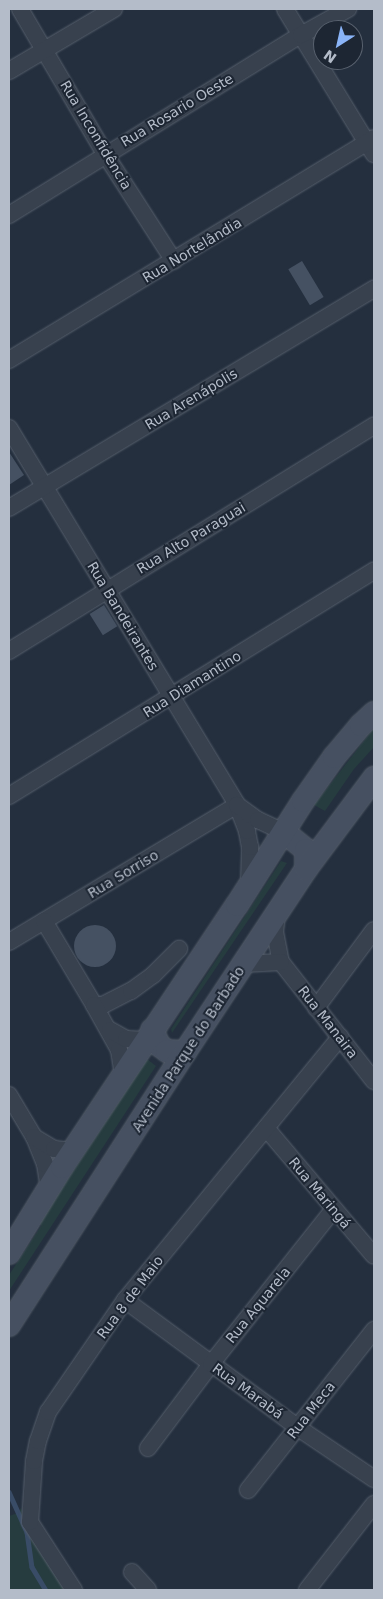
<!DOCTYPE html>
<html>
<head>
<meta charset="utf-8">
<style>
  body { margin:0 }
  #map { position:relative; width:383px; height:1599px; overflow:hidden; background:#242f3e; font-family:"DejaVu Sans",sans-serif }
  div>[style] { position:absolute }
  .green>* { inset:0; background:#263c3f }
  .stream>* { height:4.5px; margin:-2.25px; padding:0 2.25px; transform-origin:2.25px; border-radius:2.25px; background:#394c67 }
  .building>* { inset:0; background:#455162; transform-origin:0 0 }
  .round { border-radius:50% }
  .roads { filter:drop-shadow(0 0 1px #565f6c) drop-shadow(0 0 1px #565f6c) }
  .street>* { height:16px; margin:-8px; padding:0 8px; transform-origin:8px; border-radius:8px; background:#38414e }
  .secondary>* { height:22px; margin:-11px; padding:0 11px; transform-origin:11px; border-radius:11px; background:#465061 }
  span { translate:-50% -50%; white-space:nowrap; text-align:center; line-height:1.15; -webkit-text-stroke:4px #1d2633; paint-order:stroke }
  .street-label { font-size:14px; color:#b4bcc9 }
  .frame { position:absolute; inset:0; border:10px solid #b4bcc9; pointer-events:none }
  .north { position:absolute; left:313px; top:20px; width:50px; height:50px; box-sizing:border-box; background:#1d2633; border:1px solid #59626f; border-radius:50%; rotate:215deg; font-size:14px; font-weight:700; line-height:20px; text-align:center; color:#b4bcc9 }
  .north::after { content:''; display:block; margin:auto; width:18px; height:22px; background:#8ab4f8; clip-path:polygon(50% 0,100% 100%,50% 72%,0 100%) }
</style>
</head>
<body>
<div id="map">
  <div class="green">
    <div style="clip-path:polygon(374px 728px,374px 747px,354px 769px,325px 811px,314px 805px)"></div>
    <div style="clip-path:polygon(281px 861px,287px 863px,172px 1033px,171px 1029px)"></div>
    <div style="clip-path:polygon(147px 1059px,156px 1066px,9px 1291px,9px 1275px,41px 1226px,39px 1223px)"></div>
    <div style="clip-path:polygon(21px 1508px,35px 1535px,67px 1590px,9px 1590px,9px 1516px,18px 1513px)"></div>
  </div>
  <div class="stream">
    <div style="left:9px;top:1492px;width:44px;rotate:65.8deg"></div>
    <div style="left:27px;top:1532px;width:35px;rotate:82deg"></div>
    <div style="left:32px;top:1567px;width:27px;rotate:59deg"></div>
  </div>
  <div class="building">
    <div style="left:302px;top:261px;width:42px;height:16px;rotate:59deg"></div>
    <div style="clip-path:polygon(9px 452px,24px 475px,9px 485px)"></div>
    <div style="left:104px;top:605px;width:25px;height:17px;rotate:58deg"></div>
    <div class="round" style="left:74px;top:925px;width:42px;height:42px"></div>
  </div>
  <div class="roads">
    <div class="street">
      <div style="left:20px;top:9px;width:168px;rotate:59.6deg"></div>
      <div style="left:105px;top:154px;width:127px;rotate:57.2deg"></div>
      <div style="left:285px;top:9px;width:170px;rotate:58.5deg"></div>
      <div style="left:9px;top:71px;width:122px;rotate:-30.6deg"></div>
      <div style="left:9px;top:215px;width:343px;rotate:-31.7deg"></div>
      <div style="left:301px;top:35px;width:54px;rotate:-29deg"></div>
      <div style="left:9px;top:360px;width:427px;rotate:-31.3deg"></div>
      <div style="left:9px;top:428px;width:441px;rotate:58.8deg"></div>
      <div style="left:237px;top:805px;width:266px;rotate:149deg"></div>
      <div style="left:9px;top:508px;width:426px;rotate:-31deg"></div>
      <div style="left:9px;top:651px;width:429px;rotate:-31.7deg"></div>
      <div style="left:9px;top:796px;width:429px;rotate:-31.7deg"></div>
      <div style="left:249px;top:882px;width:35px;rotate:-88deg"></div>
      <div style="left:250px;top:847px;width:16px;rotate:-101deg"></div>
      <div style="left:247px;top:831px;width:28px;rotate:-111deg"></div>
      <div style="left:237px;top:805px;width:26px;rotate:36deg"></div>
      <div style="left:258px;top:820px;width:29px;rotate:25deg"></div>
      <div style="left:277px;top:915px;width:17px;rotate:97deg"></div>
      <div style="left:275px;top:932px;width:31px;rotate:79deg"></div>
      <div style="left:281px;top:962px;width:151px;rotate:52deg"></div>
      <div style="left:44px;top:921px;width:98px;rotate:59.2deg"></div>
      <div style="left:94px;top:1005px;width:9px"></div>
      <div style="left:103px;top:1005px;width:31px;rotate:-27deg"></div>
      <div style="left:131px;top:991px;width:27px;rotate:-36deg"></div>
      <div style="left:153px;top:975px;width:37px;rotate:-45deg"></div>
      <div style="left:243px;top:964px;width:38px;rotate:-3deg"></div>
      <div style="left:94px;top:1005px;width:51px;rotate:60.9deg"></div>
      <div style="left:119px;top:1050px;width:25px;rotate:81deg"></div>
      <div style="left:316px;top:1008px;width:97px;rotate:-53.4deg"></div>
      <div style="left:110px;top:1030px;width:18px;rotate:29deg"></div>
      <div style="left:126px;top:1039px;width:19px;rotate:3deg"></div>
      <div style="left:9px;top:1095px;width:49px;rotate:59.2deg"></div>
      <div style="left:266px;top:1128px;width:167px;rotate:49.8deg"></div>
      <div style="left:49px;top:1189px;width:25px;rotate:-99deg"></div>
      <div style="left:45px;top:1164px;width:29px;rotate:-112deg"></div>
      <div style="left:34px;top:1137px;width:23px;rotate:31deg"></div>
      <div style="left:54px;top:1149px;width:18px;rotate:6deg"></div>
      <div style="left:125px;top:1300px;width:214px;rotate:36.4deg"></div>
      <div style="left:297px;top:1427px;width:93px;rotate:34deg"></div>
      <div style="left:148px;top:1448px;width:105px;rotate:-53.1deg"></div>
      <div style="left:211px;top:1364px;width:196px;rotate:-51.6deg"></div>
      <div style="left:248px;top:1490px;width:204px;rotate:-51.8deg"></div>
      <div style="left:132px;top:1572px;width:24px;rotate:48deg"></div>
      <div style="left:74px;top:1590px;width:81px;rotate:-122.9deg"></div>
      <div style="left:30px;top:1522px;width:61px;rotate:-86.2deg"></div>
      <div style="left:34px;top:1461px;width:20px;rotate:-79deg"></div>
      <div style="left:38px;top:1441px;width:31px;rotate:-71deg"></div>
      <div style="left:48px;top:1412px;width:136px;rotate:-55.5deg"></div>
      <div style="left:125px;top:1300px;width:340px;rotate:-50.7deg"></div>
      <div style="left:307px;top:1590px;width:109px;rotate:-52.1deg"></div>
    </div>
    <div class="secondary">
      <div style="left:284px;top:832px;width:28px;rotate:39deg"></div>
      <div style="left:306px;top:850px;width:19px;rotate:90deg"></div>
      <div style="left:152px;top:1030px;width:17px;rotate:65deg"></div>
      <div style="left:159px;top:1045px;width:10px;rotate:37deg"></div>
      <div style="left:167px;top:1051px;width:18px;rotate:3deg"></div>
      <div style="left:9px;top:1253px;width:101px;rotate:-58.4deg"></div>
      <div style="left:62px;top:1167px;width:315px;rotate:-56.3deg"></div>
      <div style="left:237px;top:905px;width:123px;rotate:-57.6deg"></div>
      <div style="left:303px;top:801px;width:54px;rotate:-54.8deg"></div>
      <div style="left:334px;top:757px;width:42px;rotate:-49.8deg"></div>
      <div style="left:361px;top:725px;width:18px;rotate:-43deg"></div>
      <div style="left:9px;top:1325px;width:325px;rotate:-57.2deg"></div>
      <div style="left:185px;top:1052px;width:219px;rotate:-56.5deg"></div>
      <div style="left:306px;top:869px;width:114px;rotate:-53.2deg"></div>
    </div>
  </div>
  <div class="street-label">
    <span style="left:177px;top:110px;rotate:-31deg">Rua Rosario Oeste</span>
    <span style="left:96px;top:135px;rotate:59deg">Rua Inconfidência</span>
    <span style="left:192px;top:250px;rotate:-31deg">Rua Nortelândia</span>
    <span style="left:191px;top:399px;rotate:-31deg">Rua Arenápolis</span>
    <span style="left:191px;top:538px;rotate:-31deg">Rua Alto Paraguai</span>
    <span style="left:123px;top:616px;rotate:59deg">Rua Bandeirantes</span>
    <span style="left:192px;top:684px;rotate:-32deg">Rua Diamantino</span>
    <span style="left:123px;top:874px;rotate:-31deg">Rua Sorriso</span>
    <span style="left:328px;top:1022px;rotate:52deg">Rua Manaira</span>
    <span style="left:188px;top:1049px;rotate:-57deg">Avenida Parque do Barbado</span>
    <span style="left:320px;top:1193px;rotate:50deg">Rua Maringá</span>
    <span style="left:130px;top:1297px;rotate:-53deg">Rua 8 de Maio</span>
    <span style="left:258px;top:1305px;rotate:-51deg">Rua Aquarela</span>
    <span style="left:248px;top:1391px;rotate:36deg">Rua Marabá</span>
    <span style="left:311px;top:1410px;rotate:-52deg">Rua Meca</span>
  </div>
  <div class="frame"></div>
  <div class="north">N</div>
</div>
</body>
</html>
